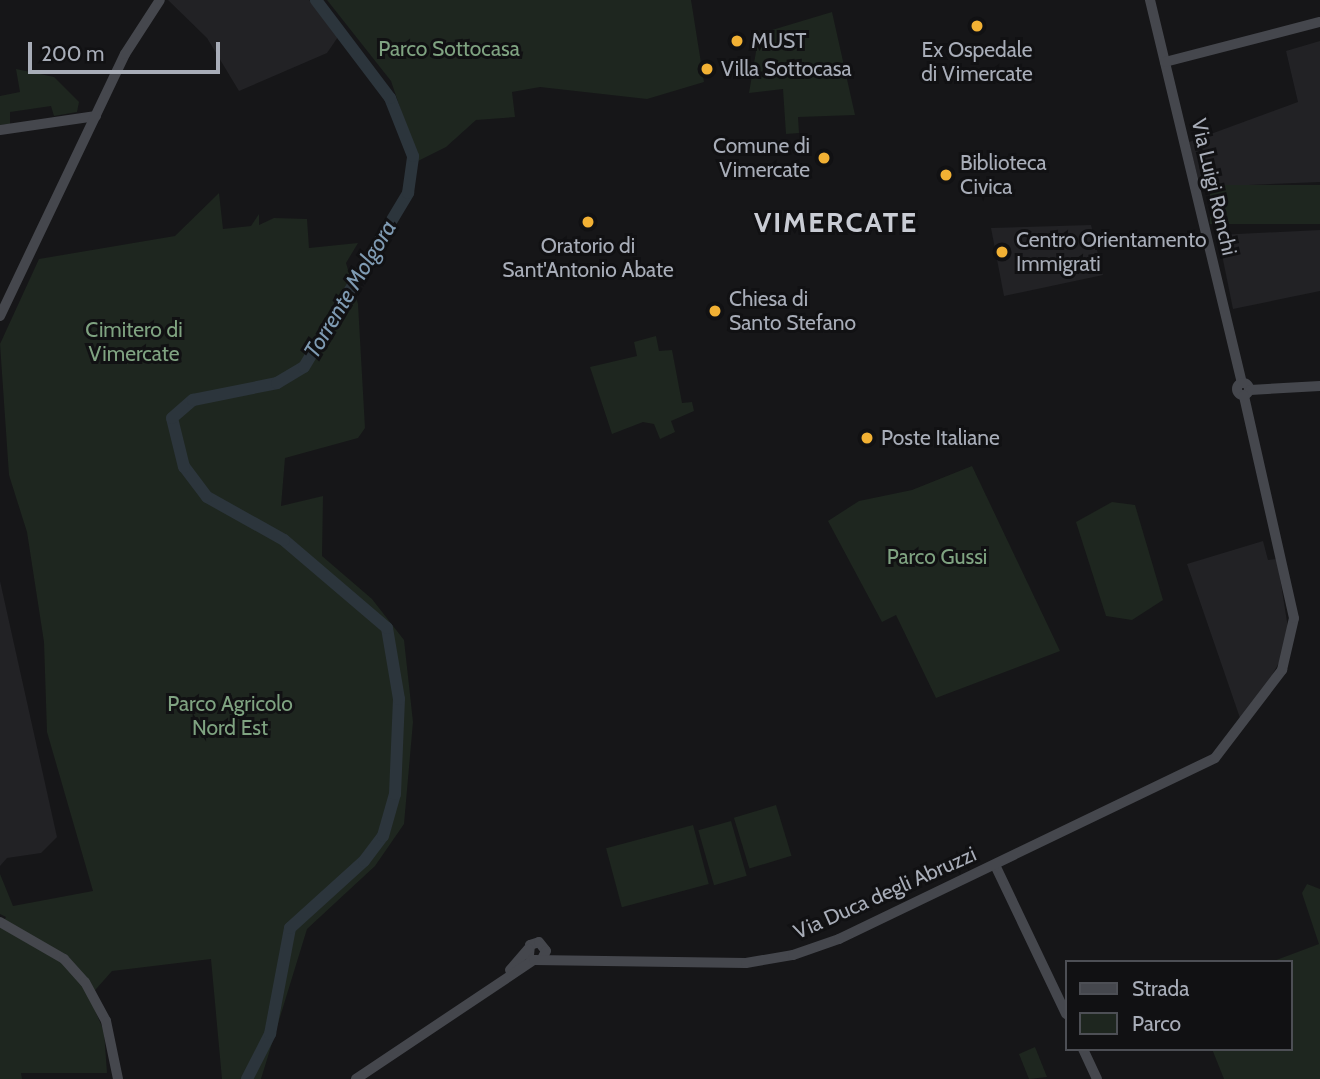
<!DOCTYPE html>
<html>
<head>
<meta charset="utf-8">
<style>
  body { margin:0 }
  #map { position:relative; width:1320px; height:1079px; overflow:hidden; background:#161618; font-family:Cabin,sans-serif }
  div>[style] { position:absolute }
  .built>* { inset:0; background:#222225 }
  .green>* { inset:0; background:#1e261f; transform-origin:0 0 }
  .river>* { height:12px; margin:-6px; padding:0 6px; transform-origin:6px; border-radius:6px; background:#2c353c }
  .secondary>* { height:10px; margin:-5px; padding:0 5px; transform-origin:5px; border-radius:5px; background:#45474d }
  .secondary>.ring { margin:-5px; padding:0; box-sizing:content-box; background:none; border:10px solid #45474d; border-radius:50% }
  .dots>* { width:19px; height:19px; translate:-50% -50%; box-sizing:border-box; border:4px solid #111113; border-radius:50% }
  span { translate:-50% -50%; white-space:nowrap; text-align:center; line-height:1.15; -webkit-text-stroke:6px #111113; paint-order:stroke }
  .poi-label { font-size:21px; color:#a8adb8 }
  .left { translate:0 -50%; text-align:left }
  .right { translate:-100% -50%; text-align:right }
  .park-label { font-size:21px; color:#7fa381 }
  .street-label { font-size:21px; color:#a8adb8 }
  .water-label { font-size:23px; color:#7f9bb3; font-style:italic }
  .district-label { font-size:28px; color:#c9ccd4; font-weight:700; letter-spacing:2px }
  .legend { position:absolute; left:1065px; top:960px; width:228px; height:91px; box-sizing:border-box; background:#111113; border:2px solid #4d4f55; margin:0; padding:9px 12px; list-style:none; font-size:21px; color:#a8adb8 }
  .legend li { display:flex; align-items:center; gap:14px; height:35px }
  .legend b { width:35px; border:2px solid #4d4f55 }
  .scale { position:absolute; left:28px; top:42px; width:192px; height:32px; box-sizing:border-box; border:4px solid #a8adb8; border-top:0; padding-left:9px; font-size:21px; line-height:24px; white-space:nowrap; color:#a8adb8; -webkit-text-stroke:5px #111113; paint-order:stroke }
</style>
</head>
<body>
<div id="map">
  <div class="built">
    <div style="clip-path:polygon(168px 0,309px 0,340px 34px,327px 53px,239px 91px,207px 38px)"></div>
    <div style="clip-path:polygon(1320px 41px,1320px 182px,1200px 187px,1189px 142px,1298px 102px,1286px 51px)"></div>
    <div style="clip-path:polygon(1091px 225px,1103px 275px,1004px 296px,991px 228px)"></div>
    <div style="clip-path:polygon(1320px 230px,1320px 291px,1233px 309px,1218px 235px)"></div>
    <div style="clip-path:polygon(1263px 541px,1268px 560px,1277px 559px,1288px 628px,1280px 661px,1249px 715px,1240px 718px,1187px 564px)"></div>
    <div style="clip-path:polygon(0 581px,57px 837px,41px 853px,7px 858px,0 866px)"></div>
  </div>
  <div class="green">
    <div style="clip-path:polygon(327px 0,691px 0,704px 82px,647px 99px,540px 87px,512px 92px,515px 117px,476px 120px,446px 147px,418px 161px,391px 81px)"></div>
    <div style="clip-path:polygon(832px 12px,855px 115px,798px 117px,799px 133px,786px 134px,783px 89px,749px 93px,759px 34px)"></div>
    <div style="clip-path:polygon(16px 69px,54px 77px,79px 102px,77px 112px,54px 116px,51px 106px,10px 112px,10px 124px,0 125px,0 96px,20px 92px)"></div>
    <div style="left:1320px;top:185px;width:39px;height:110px;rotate:90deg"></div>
    <div style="clip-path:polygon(219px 193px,223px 229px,251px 226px,259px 214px,259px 225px,274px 218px,307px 219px,309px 248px,358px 243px,346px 263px,358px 304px,365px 428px,358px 438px,285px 458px,281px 506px,323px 496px,322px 556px,372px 599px,404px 640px,413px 722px,404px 824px,375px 866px,307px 929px,261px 1079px,222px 1079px,211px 959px,112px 971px,89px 997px,104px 1031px,107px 1073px,21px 1073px,22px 1079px,0 1079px,0 928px,6px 917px,0 914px,0 874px,13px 906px,93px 891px,47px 732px,44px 642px,27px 532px,9px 475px,0 344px,39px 259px,175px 236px)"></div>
    <div style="clip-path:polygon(656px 336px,659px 351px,672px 350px,682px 403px,692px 402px,694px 411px,671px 421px,675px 432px,660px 439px,654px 424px,643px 422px,612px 434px,590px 367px,637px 356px,634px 342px)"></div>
    <div style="clip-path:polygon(972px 466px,1060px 651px,936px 698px,896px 615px,882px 622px,828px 521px,859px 501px,912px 490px)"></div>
    <div style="clip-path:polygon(1112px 502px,1135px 505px,1163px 600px,1132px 620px,1106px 616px,1076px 522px)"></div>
    <div style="left:776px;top:805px;width:53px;height:44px;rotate:73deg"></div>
    <div style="left:731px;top:821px;width:57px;height:34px;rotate:74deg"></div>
    <div style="left:693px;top:825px;width:61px;height:90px;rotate:75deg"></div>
    <div style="clip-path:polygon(1307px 884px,1320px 889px,1320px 1079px,1224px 1079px,1212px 1049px,1290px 1049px,1290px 962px,1271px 962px,1319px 944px,1302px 893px)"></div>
    <div style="clip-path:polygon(1035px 1047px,1047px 1077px,1029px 1079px,1019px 1054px)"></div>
  </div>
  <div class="river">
    <div style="left:247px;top:1079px;width:51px;rotate:-62.9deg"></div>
    <div style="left:270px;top:1034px;width:108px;rotate:-79.3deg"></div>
    <div style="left:290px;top:928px;width:100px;rotate:-42.2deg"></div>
    <div style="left:364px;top:861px;width:31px;rotate:-53deg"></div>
    <div style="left:383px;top:836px;width:44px;rotate:-74.1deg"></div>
    <div style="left:395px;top:794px;width:95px;rotate:-87.6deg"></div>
    <div style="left:399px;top:699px;width:72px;rotate:-99.6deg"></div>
    <div style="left:387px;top:628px;width:135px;rotate:-139.5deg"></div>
    <div style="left:284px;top:540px;width:88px;rotate:-150.8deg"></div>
    <div style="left:207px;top:497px;width:38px;rotate:-127deg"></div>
    <div style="left:184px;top:467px;width:50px;rotate:-103.8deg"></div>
    <div style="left:172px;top:418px;width:28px;rotate:-41deg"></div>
    <div style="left:193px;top:400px;width:86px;rotate:-11.4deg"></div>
    <div style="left:277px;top:383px;width:31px;rotate:-31deg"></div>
    <div style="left:304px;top:367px;width:203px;rotate:-59.1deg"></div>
    <div style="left:408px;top:193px;width:37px;rotate:-82deg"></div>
    <div style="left:413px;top:156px;width:62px;rotate:-111.6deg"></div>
    <div style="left:390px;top:98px;width:123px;rotate:-127.1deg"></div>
  </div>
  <div class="secondary">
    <div style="left:1150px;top:0;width:394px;rotate:76.5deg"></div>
    <div style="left:1165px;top:62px;width:160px;rotate:-14.5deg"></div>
    <div style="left:0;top:130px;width:97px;rotate:-8.3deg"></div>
    <div style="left:0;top:316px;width:290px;rotate:-64.5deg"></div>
    <div style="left:125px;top:54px;width:64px;rotate:-57.1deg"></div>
    <div class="ring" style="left:1237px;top:383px;width:2px;height:2px"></div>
    <div style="left:1250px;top:390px;width:70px;rotate:-3.3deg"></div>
    <div style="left:995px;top:865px;width:165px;rotate:64.5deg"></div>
    <div style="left:0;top:922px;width:74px;rotate:30deg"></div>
    <div style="left:64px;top:959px;width:31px;rotate:48deg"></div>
    <div style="left:85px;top:982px;width:44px;rotate:61.7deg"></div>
    <div style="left:106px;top:1021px;width:59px;rotate:78.3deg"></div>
    <div style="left:529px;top:955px;width:10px;rotate:-84deg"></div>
    <div style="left:530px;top:945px;width:9px;rotate:-18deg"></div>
    <div style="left:539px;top:942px;width:11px;rotate:52deg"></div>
    <div style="left:546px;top:951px;width:9px;rotate:117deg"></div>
    <div style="left:510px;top:970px;width:28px;rotate:-49deg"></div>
    <div style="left:1083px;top:1049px;width:33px;rotate:65deg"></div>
    <div style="left:356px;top:1079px;width:214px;rotate:-33.8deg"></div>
    <div style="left:534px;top:960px;width:212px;rotate:0.8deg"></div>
    <div style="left:746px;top:963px;width:48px;rotate:-9.7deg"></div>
    <div style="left:793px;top:955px;width:49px;rotate:-19.2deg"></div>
    <div style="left:839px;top:939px;width:417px;rotate:-25.7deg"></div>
    <div style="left:1215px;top:758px;width:111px;rotate:-52.7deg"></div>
    <div style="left:1282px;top:670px;width:53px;rotate:-77deg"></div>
    <div style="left:1294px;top:618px;width:228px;rotate:-102.7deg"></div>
  </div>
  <div class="dots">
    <div style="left:977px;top:26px;background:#f2b134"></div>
    <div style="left:737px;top:41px;background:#f2b134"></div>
    <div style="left:707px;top:69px;background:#f2b134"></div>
    <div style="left:824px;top:158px;background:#f2b134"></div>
    <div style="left:946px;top:175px;background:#f2b134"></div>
    <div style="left:588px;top:222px;background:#f2b134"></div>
    <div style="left:1002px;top:252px;background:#f2b134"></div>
    <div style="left:715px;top:311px;background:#f2b134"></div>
    <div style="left:867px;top:438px;background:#f2b134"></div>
  </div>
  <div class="poi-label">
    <span class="left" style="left:751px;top:41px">MUST</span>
    <span style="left:977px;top:62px">Ex Ospedale<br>di Vimercate</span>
    <span class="left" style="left:721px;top:69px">Villa Sottocasa</span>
    <span class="right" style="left:810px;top:158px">Comune di<br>Vimercate</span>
    <span class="left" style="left:960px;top:175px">Biblioteca<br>Civica</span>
    <span class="left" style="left:1016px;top:252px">Centro Orientamento<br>Immigrati</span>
    <span style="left:588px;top:258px">Oratorio di<br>Sant'Antonio Abate</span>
    <span class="left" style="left:729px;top:311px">Chiesa di<br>Santo Stefano</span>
    <span class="left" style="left:881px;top:438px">Poste Italiane</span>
  </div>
  <div class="park-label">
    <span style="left:449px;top:49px">Parco Sottocasa</span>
    <span style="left:134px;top:342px">Cimitero di<br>Vimercate</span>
    <span style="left:937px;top:557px">Parco Gussi</span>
    <span style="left:230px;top:716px">Parco Agricolo<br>Nord Est</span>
  </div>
  <div class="street-label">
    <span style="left:1214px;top:187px;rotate:77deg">Via Luigi Ronchi</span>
    <span style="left:885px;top:893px;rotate:-24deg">Via Duca degli Abruzzi</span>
  </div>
  <div class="water-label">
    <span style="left:350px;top:289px;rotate:-59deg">Torrente Molgora</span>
  </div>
  <div class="district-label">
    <span style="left:836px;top:222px">VIMERCATE</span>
  </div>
  <ul class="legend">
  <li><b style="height:9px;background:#45474d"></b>Strada</li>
  <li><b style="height:19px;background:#1e261f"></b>Parco</li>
  </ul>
  <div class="scale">200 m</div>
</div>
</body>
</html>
